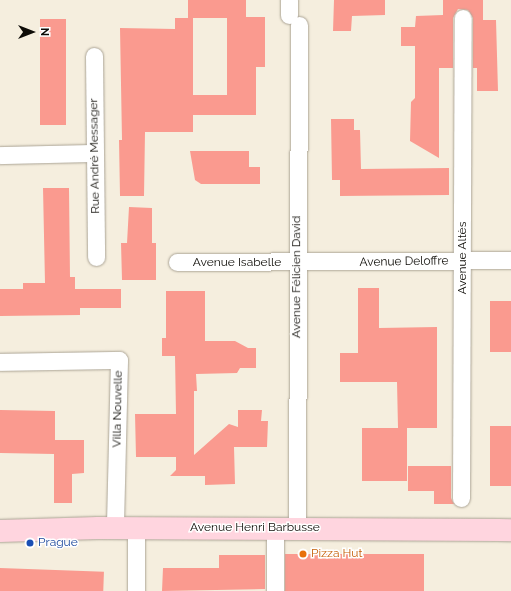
<!DOCTYPE html>
<html>
<head>
<meta charset="utf-8">
<style>
  body { margin:0 }
  #map { position:relative; width:511px; height:591px; overflow:hidden; background:#f5eede; font-family:Raleway,sans-serif }
  div>[style] { position:absolute }
  .building>* { inset:0; background:#fa9a8f; transform-origin:0 0 }
  .roads { filter:drop-shadow(0 0 1px #aba495) drop-shadow(0 0 1px #aba495) }
  .street>* { height:17px; margin:-8.5px; padding:0 8.5px; transform-origin:8.5px; border-radius:8.5px; background:#fff }
  .secondary>* { height:22px; margin:-11px; padding:0 11px; transform-origin:11px; border-radius:11px; background:#ffd5df }
  .dots>* { width:11px; height:11px; translate:-50% -50%; box-sizing:border-box; border:2px solid #fff; border-radius:50% }
  span { translate:-50% -50%; white-space:nowrap; text-align:center; line-height:1.15; -webkit-text-stroke:3px #fff; paint-order:stroke }
  .street-label { font-size:12px; color:#0e0c07 }
  .transit-label { font-size:12px; color:#164399 }
  .left { translate:0 -50%; text-align:left }
  .food-label { font-size:12px; color:#c56008 }
  .north { position:absolute; left:12px; top:12px; width:40px; height:40px; -webkit-text-stroke:3px #fff; paint-order:stroke; rotate:90deg; font-size:11px; font-weight:700; line-height:16px; text-align:center; color:#0e0c07 }
  .north::after { content:''; display:block; margin:auto; width:14px; height:18px; background:#0e0c07; clip-path:polygon(50% 0,100% 100%,50% 72%,0 100%) }
</style>
</head>
<body>
<div id="map">
  <div class="building">
    <div style="clip-path:polygon(evenodd,188px 0,246px 0,246px 17px,265px 17px,265px 67px,256px 67px,256px 115px,193px 115px,193px 132px,145px 132px,144px 196px,120px 196px,119px 140px,122px 140px,120px 28px,175px 29px,175px 18px,188px 18px,188px 0,193px 18px,227px 18px,227px 95px,193px 95px,193px 18px)"></div>
    <div style="clip-path:polygon(334px 0,385px 0,385px 15px,352px 16px,351px 31px,333px 31px)"></div>
    <div style="clip-path:polygon(443px 0,483px 0,483px 20px,496px 20px,498px 91px,477px 91px,477px 68px,473px 68px,473px 18px,468px 10px,458px 9px,453px 18px,453px 68px,439px 68px,439px 158px,410px 141px,411px 102px,415px 98px,415px 46px,401px 46px,401px 27px,415px 27px,416px 16px,443px 15px)"></div>
    <div style="left:40px;top:19px;width:26px;height:106px"></div>
    <div style="clip-path:polygon(331px 119px,354px 119px,354px 130px,360px 130px,361px 169px,449px 168px,449px 195px,340px 196px,340px 180px,332px 180px)"></div>
    <div style="clip-path:polygon(190px 151px,249px 151px,249px 167px,260px 167px,260px 184px,201px 184px,195px 180px)"></div>
    <div style="clip-path:polygon(43px 188px,69px 188px,70px 277px,75px 277px,75px 289px,121px 289px,121px 308px,80px 308px,80px 315px,0 316px,0 289px,23px 289px,23px 283px,45px 283px)"></div>
    <div style="clip-path:polygon(129px 207px,152px 208px,152px 243px,156px 243px,156px 280px,122px 280px,121px 243px,127px 243px)"></div>
    <div style="clip-path:polygon(358px 288px,379px 288px,379px 328px,437px 327px,437px 428px,398px 428px,397px 382px,340px 382px,340px 353px,358px 353px)"></div>
    <div style="clip-path:polygon(166px 291px,205px 291px,205px 341px,235px 341px,248px 348px,256px 348px,256px 368px,240px 368px,237px 373px,196px 374px,197px 391px,194px 391px,194px 455px,229px 424px,238px 427px,238px 410px,262px 410px,261px 421px,268px 421px,267px 447px,234px 447px,235px 484px,205px 485px,205px 476px,170px 476px,176px 470px,176px 457px,136px 457px,135px 414px,176px 414px,175px 356px,162px 356px,162px 338px,166px 338px)"></div>
    <div style="left:490px;top:301px;width:21px;height:51px"></div>
    <div style="clip-path:polygon(0 410px,55px 411px,55px 440px,84px 440px,84px 473px,72px 474px,72px 503px,54px 503px,54px 454px,0 453px)"></div>
    <div style="left:490px;top:426px;width:21px;height:60px"></div>
    <div style="left:362px;top:428px;width:45px;height:53px"></div>
    <div style="clip-path:polygon(408px 466px,451px 466px,451px 498px,454px 504px,434px 504px,434px 491px,408px 491px)"></div>
    <div style="left:285px;top:554px;width:139px;height:37px"></div>
    <div style="clip-path:polygon(219px 555px,265px 555px,265px 589px,162px 591px,163px 568px,219px 568px)"></div>
    <div style="left:0;top:568px;width:104px;height:23px;rotate:2deg"></div>
  </div>
  <div class="roads">
    <div class="street">
      <div style="left:289px;top:15px;width:15px;rotate:-90deg"></div>
      <div style="left:94px;top:56px;width:201px;rotate:89.4deg"></div>
      <div style="left:0;top:155px;width:94px;rotate:-1.2deg"></div>
      <div style="left:177px;top:262px;width:334px;rotate:-0.3deg"></div>
      <div style="left:0;top:362px;width:119px;rotate:-1deg"></div>
      <div style="left:119px;top:360px;width:168px;rotate:91.4deg"></div>
      <div style="left:461px;top:498px;width:480px;rotate:-89.8deg"></div>
      <div style="left:297px;top:528px;width:503px;rotate:-89.77deg"></div>
      <div style="left:136px;top:591px;width:63px;rotate:-90deg"></div>
      <div style="left:275px;top:591px;width:63px;rotate:-90deg"></div>
    </div>
    <div class="secondary">
      <div style="left:0;top:531px;width:98px;rotate:-1.8deg"></div>
      <div style="left:98px;top:528px;width:413px;rotate:0.3deg"></div>
    </div>
  </div>
  <div class="dots">
    <div style="left:30px;top:543px;background:#1a4fb4"></div>
    <div style="left:303px;top:554px;background:#e8710a"></div>
  </div>
  <div class="street-label">
    <span style="left:95px;top:156px;rotate:-91deg">Rue André Messager</span>
    <span style="left:463px;top:258px;rotate:-90deg">Avenue Altès</span>
    <span style="left:404px;top:262px;rotate:-1deg">Avenue Deloffre</span>
    <span style="left:237px;top:263px">Avenue Isabelle</span>
    <span style="left:297px;top:277px;rotate:-90deg">Avenue Félicien David</span>
    <span style="left:118px;top:409px;rotate:-89deg">Villa Nouvelle</span>
    <span style="left:255px;top:528px">Avenue Henri Barbusse</span>
  </div>
  <div class="transit-label">
    <span class="left" style="left:38px;top:543px">Prague</span>
  </div>
  <div class="food-label">
    <span class="left" style="left:311px;top:554px">Pizza Hut</span>
  </div>
  <div class="north">N</div>
</div>
</body>
</html>
